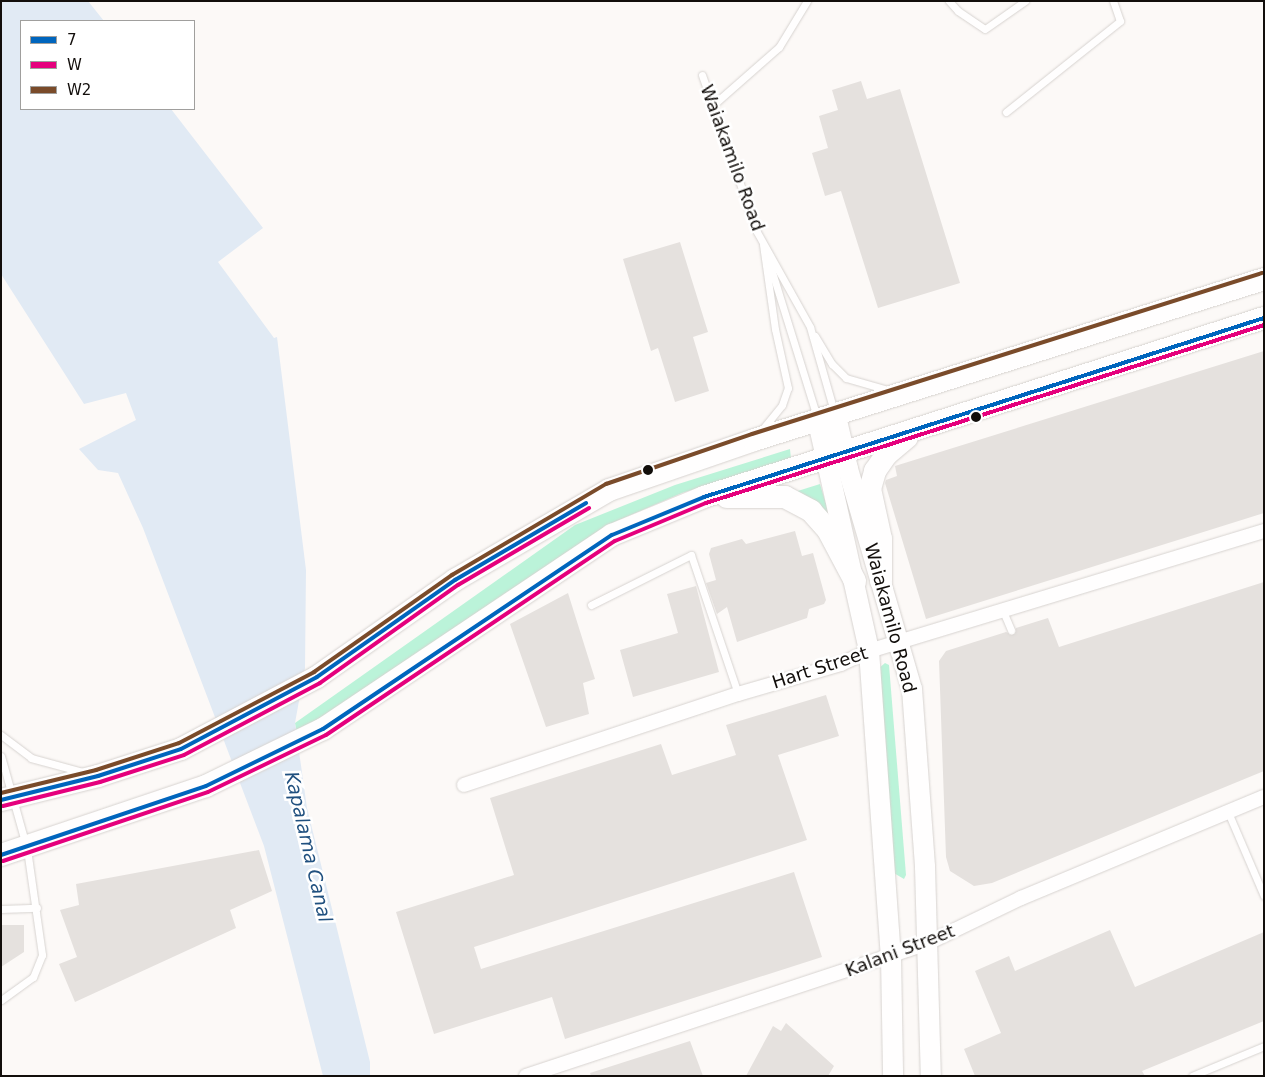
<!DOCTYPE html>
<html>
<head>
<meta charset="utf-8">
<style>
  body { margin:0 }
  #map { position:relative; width:1265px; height:1077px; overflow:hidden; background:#fcf9f7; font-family:"DejaVu Sans",sans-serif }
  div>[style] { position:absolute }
  .green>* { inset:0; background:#bbf3d9 }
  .water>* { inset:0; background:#e1eaf4 }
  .building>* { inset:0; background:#e5e1de }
  .roads { filter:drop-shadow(0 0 1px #d7d3d0) drop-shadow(0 0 1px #d7d3d0) }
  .lane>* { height:7px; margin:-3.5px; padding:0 3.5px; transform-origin:3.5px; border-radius:3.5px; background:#fffefe }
  .street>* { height:14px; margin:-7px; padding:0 7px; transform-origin:7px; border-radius:7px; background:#fffefe }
  .secondary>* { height:20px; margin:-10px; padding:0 10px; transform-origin:10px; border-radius:10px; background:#fffefe }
  .primary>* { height:22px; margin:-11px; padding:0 11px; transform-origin:11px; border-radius:11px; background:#fffefe }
  .bus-1>* { height:4px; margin:-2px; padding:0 2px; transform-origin:2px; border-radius:2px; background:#0065bd }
  .bus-2>* { height:4px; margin:-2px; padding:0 2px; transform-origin:2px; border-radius:2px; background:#e5007d }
  .bus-3>* { height:4px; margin:-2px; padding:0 2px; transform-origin:2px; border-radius:2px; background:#7a4b2a }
  .dots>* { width:14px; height:14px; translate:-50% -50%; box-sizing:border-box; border:2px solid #fff; border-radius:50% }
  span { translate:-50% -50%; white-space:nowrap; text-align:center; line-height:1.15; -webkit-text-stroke:5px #fff; paint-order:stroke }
  .street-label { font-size:18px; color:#120e0b }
  .water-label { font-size:19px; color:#20507f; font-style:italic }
  .frame { position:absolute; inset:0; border:2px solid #120e0b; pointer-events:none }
  .legend { position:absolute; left:20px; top:20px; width:175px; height:90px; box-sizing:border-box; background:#fff; border:1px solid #a09f9d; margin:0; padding:6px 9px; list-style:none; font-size:15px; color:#120e0b }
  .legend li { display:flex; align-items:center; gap:10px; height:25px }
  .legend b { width:25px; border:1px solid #a09f9d }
</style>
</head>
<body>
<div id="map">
  <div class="green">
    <div style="clip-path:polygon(790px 449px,791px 459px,682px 493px,617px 521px,298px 743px,295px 723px,575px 525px,675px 485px)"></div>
    <div style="clip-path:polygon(820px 484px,831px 520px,785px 495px)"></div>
    <div style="clip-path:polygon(885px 663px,889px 665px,906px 875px,904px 879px,892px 872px,879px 668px)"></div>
  </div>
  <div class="water">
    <div style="clip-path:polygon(1px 1px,88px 1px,104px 21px,21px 21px,21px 109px,171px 109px,263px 228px,218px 262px,274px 338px,277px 337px,306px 570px,305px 668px,295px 723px,307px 808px,370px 1062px,370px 1076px,323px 1076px,264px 846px,143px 528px,118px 473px,98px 470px,79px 449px,136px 420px,126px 393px,84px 404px,1px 274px)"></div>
  </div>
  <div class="building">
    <div style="clip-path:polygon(861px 81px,867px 99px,900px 89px,960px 283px,878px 308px,841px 191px,825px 196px,812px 153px,828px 148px,819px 116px,838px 110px,832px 90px)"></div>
    <div style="clip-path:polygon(680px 242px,708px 332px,693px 337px,709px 391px,675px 402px,658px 348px,651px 351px,623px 259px)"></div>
    <div style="clip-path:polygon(1264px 351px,1264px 513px,926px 619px,885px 483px,886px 480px,897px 476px,895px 466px)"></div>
    <div style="clip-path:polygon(795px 531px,802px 556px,813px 553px,826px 600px,824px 604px,809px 609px,807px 618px,737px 642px,727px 607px,717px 614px,706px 583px,716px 580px,709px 554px,711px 548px,742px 539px,746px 544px)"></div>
    <div style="clip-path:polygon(1264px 582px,1264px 771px,992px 883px,974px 886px,950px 871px,946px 857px,939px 661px,946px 651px,1006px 632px,1013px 635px,1016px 628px,1048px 618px,1059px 647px)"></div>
    <div style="clip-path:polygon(696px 586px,719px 672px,633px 697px,620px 650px,678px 633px,667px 594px)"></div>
    <div style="clip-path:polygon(568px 593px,595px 679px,583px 683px,589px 714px,546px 727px,510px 624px)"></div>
    <div style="clip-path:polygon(826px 695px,839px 736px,778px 755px,807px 840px,474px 947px,481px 969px,794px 872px,822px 957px,565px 1039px,552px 997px,434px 1034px,396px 912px,514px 875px,490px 798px,661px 744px,672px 775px,736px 755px,726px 725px)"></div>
    <div style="clip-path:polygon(259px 850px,272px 891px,230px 910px,236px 928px,75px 1002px,59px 964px,77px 957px,60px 910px,79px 905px,76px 884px)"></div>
    <div style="clip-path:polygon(1px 925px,24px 925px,24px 952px,1px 967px)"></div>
    <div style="clip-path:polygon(1110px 930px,1135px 987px,1264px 932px,1264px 1021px,1142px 1071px,1145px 1076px,975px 1076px,964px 1049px,1001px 1033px,975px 971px,1009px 956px,1015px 971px)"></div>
    <div style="clip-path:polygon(786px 1023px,834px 1066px,828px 1076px,746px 1076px,773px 1026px,781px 1031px)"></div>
    <div style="clip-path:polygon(690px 1041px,703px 1076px,591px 1076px,590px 1073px)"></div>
  </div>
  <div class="roads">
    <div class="lane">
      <div style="left:949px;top:1px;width:13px;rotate:48deg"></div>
      <div style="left:958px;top:11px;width:32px;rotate:34deg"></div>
      <div style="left:985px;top:29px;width:49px;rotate:-35deg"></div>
      <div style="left:702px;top:75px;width:166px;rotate:70.7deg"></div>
      <div style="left:757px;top:232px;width:109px;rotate:60.8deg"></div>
      <div style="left:810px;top:327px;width:87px;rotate:74.1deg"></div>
      <div style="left:713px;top:105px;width:88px;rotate:-41.3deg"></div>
      <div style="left:779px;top:47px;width:54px;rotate:-58.7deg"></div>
      <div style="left:1006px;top:112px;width:146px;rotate:-38.6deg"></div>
      <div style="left:1120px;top:21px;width:21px;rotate:-109deg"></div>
      <div style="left:769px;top:262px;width:162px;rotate:72.8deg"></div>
      <div style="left:815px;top:336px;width:33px;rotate:59deg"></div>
      <div style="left:832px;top:364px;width:20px;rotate:45deg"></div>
      <div style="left:846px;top:378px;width:44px;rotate:15.9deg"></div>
      <div style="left:761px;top:431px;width:33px;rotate:-51deg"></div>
      <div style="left:782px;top:405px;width:18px;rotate:-71deg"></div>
      <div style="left:788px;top:388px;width:60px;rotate:-102.4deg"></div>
      <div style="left:775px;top:329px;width:85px;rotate:-98.1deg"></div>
      <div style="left:591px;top:605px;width:112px;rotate:-26.6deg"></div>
      <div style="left:691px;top:555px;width:147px;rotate:71.3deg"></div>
      <div style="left:1003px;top:611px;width:21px;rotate:67deg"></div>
      <div style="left:1px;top:735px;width:38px;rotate:37deg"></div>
      <div style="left:31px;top:758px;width:54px;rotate:15.1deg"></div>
      <div style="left:1px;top:756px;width:97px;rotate:74.4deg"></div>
      <div style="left:27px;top:849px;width:107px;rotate:81.9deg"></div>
      <div style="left:42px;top:955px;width:24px;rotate:112deg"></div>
      <div style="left:33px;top:977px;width:39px;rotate:144deg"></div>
      <div style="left:1228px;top:812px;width:91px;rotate:66.8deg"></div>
      <div style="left:1px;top:909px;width:36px;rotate:-2deg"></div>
      <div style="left:1192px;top:1076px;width:78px;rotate:-22.6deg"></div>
    </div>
    <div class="street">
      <div style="left:464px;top:785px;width:289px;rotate:-18.4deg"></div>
      <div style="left:738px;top:694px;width:107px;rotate:-16.2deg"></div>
      <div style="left:841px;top:664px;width:31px;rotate:-25deg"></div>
      <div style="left:869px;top:651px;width:413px;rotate:-16.9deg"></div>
      <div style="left:526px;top:1076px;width:421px;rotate:-18.3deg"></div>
      <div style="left:926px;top:944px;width:106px;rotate:-25.8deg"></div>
      <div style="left:1021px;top:898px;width:263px;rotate:-22.6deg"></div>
    </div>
    <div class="secondary">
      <div style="left:836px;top:416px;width:54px;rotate:77.2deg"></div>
      <div style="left:848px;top:469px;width:229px;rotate:73.8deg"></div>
      <div style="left:912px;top:689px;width:178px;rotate:85.8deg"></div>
      <div style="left:925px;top:867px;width:209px;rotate:88.4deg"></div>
      <div style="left:818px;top:422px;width:235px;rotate:77.4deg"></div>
      <div style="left:869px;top:651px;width:307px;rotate:85.9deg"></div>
      <div style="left:891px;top:957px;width:119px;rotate:89deg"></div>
    </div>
    <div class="primary">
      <div style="left:727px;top:497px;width:58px"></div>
      <div style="left:785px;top:497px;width:30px;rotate:28deg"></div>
      <div style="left:811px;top:511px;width:25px;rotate:48deg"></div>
      <div style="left:828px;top:530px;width:58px;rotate:62.1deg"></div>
      <div style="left:881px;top:581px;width:42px;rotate:-90deg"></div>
      <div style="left:881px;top:539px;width:51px;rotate:-102.4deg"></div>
      <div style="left:870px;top:489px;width:19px;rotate:-74deg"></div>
      <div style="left:875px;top:471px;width:21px;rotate:-55deg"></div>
      <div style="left:887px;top:454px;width:26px;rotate:-40deg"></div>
      <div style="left:1px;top:800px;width:100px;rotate:-13.9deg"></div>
      <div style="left:98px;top:776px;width:87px;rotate:-18deg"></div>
      <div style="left:181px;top:749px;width:154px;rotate:-27.9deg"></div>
      <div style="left:317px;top:677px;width:169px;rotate:-35.1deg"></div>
      <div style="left:455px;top:580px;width:178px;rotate:-30.3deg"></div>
      <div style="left:609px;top:490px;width:153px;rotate:-19deg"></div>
      <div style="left:754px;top:440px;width:535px;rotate:-17.52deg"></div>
      <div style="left:1px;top:855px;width:216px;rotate:-18.6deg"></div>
      <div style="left:206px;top:786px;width:130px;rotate:-26deg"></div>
      <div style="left:323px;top:729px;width:348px;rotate:-33.9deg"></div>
      <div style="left:612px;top:535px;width:100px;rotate:-22.4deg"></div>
      <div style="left:704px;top:497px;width:588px;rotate:-17.73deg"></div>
    </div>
  </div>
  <div class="bus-1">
    <div style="left:1px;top:800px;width:100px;rotate:-13.9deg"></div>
    <div style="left:98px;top:776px;width:87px;rotate:-18deg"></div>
    <div style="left:181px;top:749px;width:154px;rotate:-27.9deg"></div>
    <div style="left:317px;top:677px;width:169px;rotate:-35.1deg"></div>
    <div style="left:455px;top:580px;width:152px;rotate:-30.4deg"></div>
    <div style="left:1px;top:855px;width:216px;rotate:-18.6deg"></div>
    <div style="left:206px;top:786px;width:130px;rotate:-26deg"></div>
    <div style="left:323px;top:729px;width:348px;rotate:-33.9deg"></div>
    <div style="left:612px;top:535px;width:100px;rotate:-22.4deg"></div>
    <div style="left:704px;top:497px;width:588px;rotate:-17.73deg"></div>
  </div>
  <div class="bus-2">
    <div style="left:3px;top:806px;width:100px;rotate:-13.9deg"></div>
    <div style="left:100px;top:782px;width:88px;rotate:-17.8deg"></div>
    <div style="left:184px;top:755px;width:154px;rotate:-27.9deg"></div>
    <div style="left:320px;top:683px;width:169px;rotate:-35.4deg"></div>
    <div style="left:458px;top:585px;width:152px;rotate:-30.4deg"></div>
    <div style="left:3px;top:861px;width:216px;rotate:-18.6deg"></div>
    <div style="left:208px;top:792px;width:131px;rotate:-25.8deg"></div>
    <div style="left:326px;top:735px;width:348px;rotate:-33.9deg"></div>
    <div style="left:615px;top:541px;width:99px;rotate:-22.7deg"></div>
    <div style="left:706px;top:503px;width:586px;rotate:-17.69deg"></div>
  </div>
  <div class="bus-3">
    <div style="left:1px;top:793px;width:98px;rotate:-13.6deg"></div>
    <div style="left:96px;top:770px;width:87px;rotate:-18deg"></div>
    <div style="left:179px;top:743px;width:153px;rotate:-27.7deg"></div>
    <div style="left:314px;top:672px;width:169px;rotate:-35.1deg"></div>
    <div style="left:452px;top:575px;width:179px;rotate:-30.6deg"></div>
    <div style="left:606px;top:484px;width:154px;rotate:-18.9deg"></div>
    <div style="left:752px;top:434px;width:535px;rotate:-17.52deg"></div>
  </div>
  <div class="dots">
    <div style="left:976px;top:417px;background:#120e0b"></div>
    <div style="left:648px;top:470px;background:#120e0b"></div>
  </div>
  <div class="street-label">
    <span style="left:732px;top:158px;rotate:70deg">Waiakamilo Road</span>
    <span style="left:890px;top:618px;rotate:75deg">Waiakamilo Road</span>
    <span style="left:820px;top:668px;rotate:-18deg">Hart Street</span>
    <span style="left:900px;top:951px;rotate:-21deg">Kalani Street</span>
  </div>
  <div class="water-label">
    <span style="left:308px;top:847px;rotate:77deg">Kapalama Canal</span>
  </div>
  <div class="frame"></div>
  <ul class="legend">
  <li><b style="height:6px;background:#0065bd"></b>7</li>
  <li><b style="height:6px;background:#e5007d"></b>W</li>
  <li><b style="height:6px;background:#7a4b2a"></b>W2</li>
  </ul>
</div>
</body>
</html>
